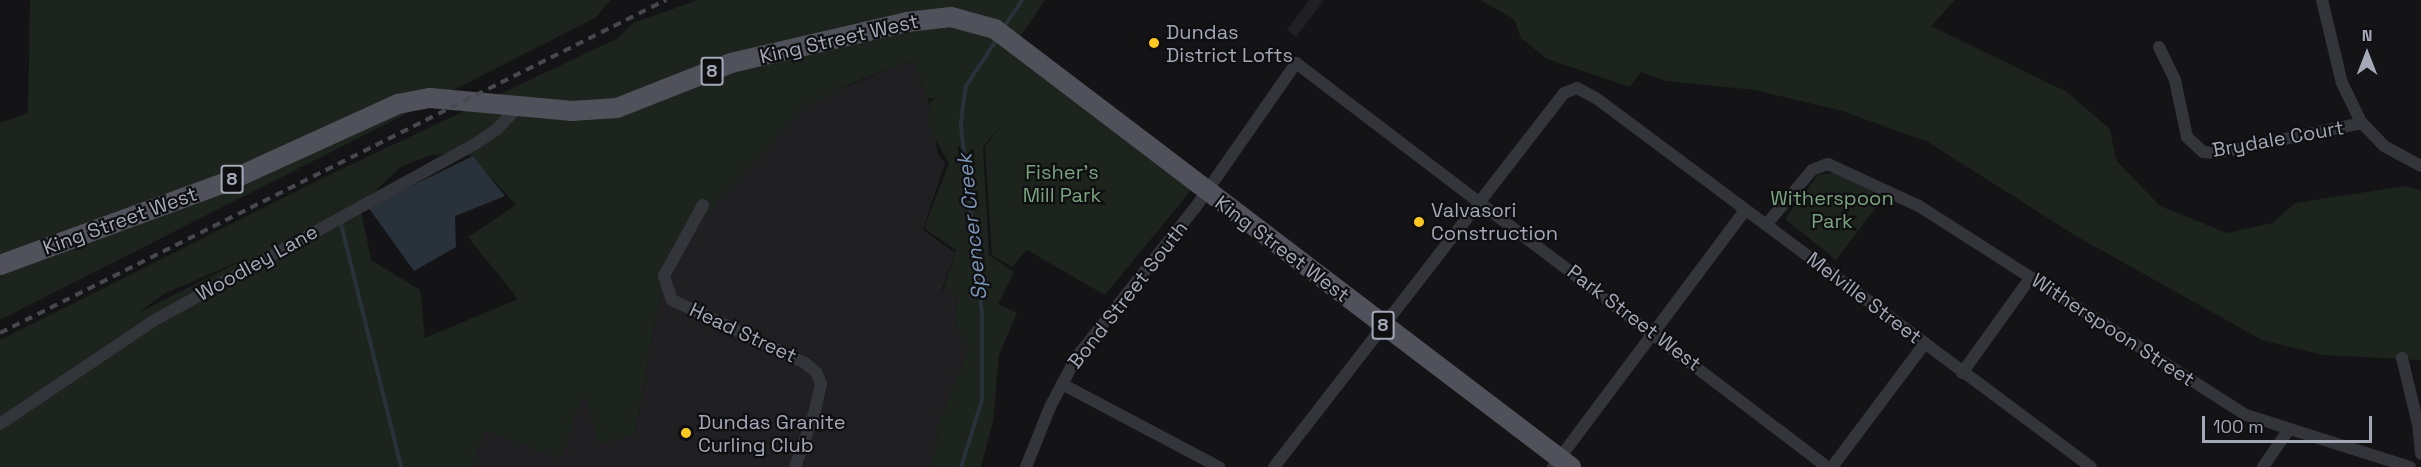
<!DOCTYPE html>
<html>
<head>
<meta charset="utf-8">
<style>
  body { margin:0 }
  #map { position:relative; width:2421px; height:467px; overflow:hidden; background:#141416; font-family:"Space Grotesk",sans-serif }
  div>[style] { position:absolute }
  .built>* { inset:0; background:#202023 }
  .green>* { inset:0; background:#1c241d }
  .water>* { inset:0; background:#29313a }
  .stream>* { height:4px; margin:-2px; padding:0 2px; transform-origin:2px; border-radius:2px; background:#29313a }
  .minor>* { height:12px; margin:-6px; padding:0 6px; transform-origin:6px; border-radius:6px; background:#34353b }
  .primary>* { height:20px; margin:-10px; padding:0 10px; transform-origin:10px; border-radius:10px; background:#50515a }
  .rail>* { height:4px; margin-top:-2px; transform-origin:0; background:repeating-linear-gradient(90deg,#474950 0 8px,transparent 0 14px) }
  .dots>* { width:16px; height:16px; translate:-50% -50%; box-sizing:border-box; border:3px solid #0f0f11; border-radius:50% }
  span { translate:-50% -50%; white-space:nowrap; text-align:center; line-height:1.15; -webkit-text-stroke:4.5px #0f0f11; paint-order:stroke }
  .shield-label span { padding:2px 4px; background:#0f0f11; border:2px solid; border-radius:4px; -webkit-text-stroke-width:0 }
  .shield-label { font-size:18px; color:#a4a8b7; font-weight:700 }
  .poi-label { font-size:20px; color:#a4a8b7 }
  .left { translate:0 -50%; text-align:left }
  .street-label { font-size:20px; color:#a4a8b7 }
  .park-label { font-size:20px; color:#7aa480 }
  .water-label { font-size:21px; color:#7993b5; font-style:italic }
  .north { position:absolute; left:2337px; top:24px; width:60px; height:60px; -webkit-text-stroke:4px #0f0f11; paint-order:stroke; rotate:0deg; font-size:16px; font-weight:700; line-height:24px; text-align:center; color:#a4a8b7 }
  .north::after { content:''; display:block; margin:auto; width:21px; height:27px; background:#a4a8b7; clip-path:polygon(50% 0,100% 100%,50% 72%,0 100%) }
  .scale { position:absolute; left:2202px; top:416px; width:170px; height:27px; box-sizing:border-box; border:3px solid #a4a8b7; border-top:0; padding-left:8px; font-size:18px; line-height:21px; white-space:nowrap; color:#a4a8b7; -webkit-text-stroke:4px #0f0f11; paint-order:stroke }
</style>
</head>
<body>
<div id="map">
  <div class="built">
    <div style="clip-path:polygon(1309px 0,1324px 0,1296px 37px,1287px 30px)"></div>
    <div style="clip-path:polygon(911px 60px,928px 98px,938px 154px,945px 163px,923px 230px,955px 253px,941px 293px,944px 288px,958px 297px,955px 322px,969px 347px,941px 417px,931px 467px,473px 467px,484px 431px,584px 393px,635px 433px,660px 296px,697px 225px,798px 111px,813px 100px)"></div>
  </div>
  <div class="green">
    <div style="clip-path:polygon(30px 0,611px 0,595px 18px,0 320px,0 123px,28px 113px)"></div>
    <div style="clip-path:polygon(evenodd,698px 0,1045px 0,1010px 52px,1192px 189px,1105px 295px,1027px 250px,1012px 267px,992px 255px,985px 147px,1004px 122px,983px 147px,989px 255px,1014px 272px,998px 304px,1017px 313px,999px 355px,993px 421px,981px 467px,931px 467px,941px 417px,969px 347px,955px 322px,958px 297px,944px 288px,956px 250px,924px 228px,949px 163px,929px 129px,930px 102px,936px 99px,928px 98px,911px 60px,850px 84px,803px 108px,697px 225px,660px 296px,635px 433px,599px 444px,584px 394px,560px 458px,484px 431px,473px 467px,0 467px,0 340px,327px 176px,618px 38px,633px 23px,698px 0,453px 153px,472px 156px,516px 205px,468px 237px,518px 299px,425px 338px,420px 290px,371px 260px,360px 205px,402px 166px,432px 155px,453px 153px,698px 0,235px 263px,235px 264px,138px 313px,164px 294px,235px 263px)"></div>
    <div style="clip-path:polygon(1480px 0,1955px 0,1931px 26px,2065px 91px,2110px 129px,2116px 160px,2160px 206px,2227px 233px,2272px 223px,2295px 203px,2405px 186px,2421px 190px,2421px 360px,2323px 355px,2262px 340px,2076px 236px,1928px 142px,1842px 111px,1755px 90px,1666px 81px,1641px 72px,1630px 87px,1547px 59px,1521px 38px,1514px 19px)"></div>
    <div style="clip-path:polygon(1834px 173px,1884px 197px,1836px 260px,1785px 219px,1818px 175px)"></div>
  </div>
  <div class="water">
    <div style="clip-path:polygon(473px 156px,505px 196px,455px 216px,456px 247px,414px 271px,368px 207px)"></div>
  </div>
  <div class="stream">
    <div style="left:1004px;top:27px;width:32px;rotate:-56deg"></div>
    <div style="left:340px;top:220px;width:254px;rotate:76.1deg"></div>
    <div style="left:961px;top:467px;width:70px;rotate:-72.6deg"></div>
    <div style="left:982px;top:400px;width:86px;rotate:-90deg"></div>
    <div style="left:982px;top:314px;width:189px;rotate:-96.4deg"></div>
    <div style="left:961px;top:126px;width:21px;rotate:-85deg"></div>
    <div style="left:963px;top:105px;width:19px;rotate:-81deg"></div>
    <div style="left:966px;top:86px;width:56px;rotate:-56.6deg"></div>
  </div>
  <div class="minor">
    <div style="left:2322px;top:0;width:85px;rotate:76.5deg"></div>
    <div style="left:2342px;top:83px;width:43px;rotate:64deg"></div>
    <div style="left:2361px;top:122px;width:33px;rotate:46deg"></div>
    <div style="left:2384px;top:146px;width:42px;rotate:28.4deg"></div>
    <div style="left:2159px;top:47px;width:37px;rotate:64deg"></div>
    <div style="left:2175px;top:80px;width:58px;rotate:78.1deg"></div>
    <div style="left:2187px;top:137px;width:22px;rotate:43deg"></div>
    <div style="left:2203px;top:152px;width:13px;rotate:4deg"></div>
    <div style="left:2216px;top:153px;width:149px;rotate:-11.6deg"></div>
    <div style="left:703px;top:205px;width:81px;rotate:118.8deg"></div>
    <div style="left:664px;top:276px;width:25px;rotate:72deg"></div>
    <div style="left:672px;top:300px;width:147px;rotate:25.3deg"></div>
    <div style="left:805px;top:363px;width:14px;rotate:39deg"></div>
    <div style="left:816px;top:372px;width:13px;rotate:67deg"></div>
    <div style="left:821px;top:384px;width:28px;rotate:103deg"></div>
    <div style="left:815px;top:411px;width:59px;rotate:109.7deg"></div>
    <div style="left:1766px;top:225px;width:72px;rotate:-50.1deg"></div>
    <div style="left:1812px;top:170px;width:17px;rotate:-21deg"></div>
    <div style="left:1828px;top:164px;width:100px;rotate:24.8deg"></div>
    <div style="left:1919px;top:206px;width:388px;rotate:32.6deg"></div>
    <div style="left:2246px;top:415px;width:172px;rotate:17.6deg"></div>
    <div style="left:2402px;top:358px;width:68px;rotate:76.4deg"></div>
    <div style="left:2418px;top:424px;width:30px;rotate:84deg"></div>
    <div style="left:1962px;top:373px;width:118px;rotate:-54.3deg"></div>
    <div style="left:1062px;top:384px;width:178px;rotate:27.9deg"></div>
    <div style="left:0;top:424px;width:184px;rotate:-33.9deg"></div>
    <div style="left:153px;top:321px;width:367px;rotate:-28.8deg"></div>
    <div style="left:475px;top:144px;width:25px;rotate:-34deg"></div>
    <div style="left:496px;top:130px;width:30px;rotate:-46deg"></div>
    <div style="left:1026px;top:467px;width:65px;rotate:-68.2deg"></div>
    <div style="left:1050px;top:407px;width:55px;rotate:-62deg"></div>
    <div style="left:1076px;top:358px;width:191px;rotate:-51.6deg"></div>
    <div style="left:1195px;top:208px;width:177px;rotate:-55.1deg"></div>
    <div style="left:1296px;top:63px;width:667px;rotate:37.26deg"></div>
    <div style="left:1274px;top:467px;width:473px;rotate:-52.2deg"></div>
    <div style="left:1564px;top:93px;width:14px;rotate:-21deg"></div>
    <div style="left:1577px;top:88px;width:21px;rotate:28deg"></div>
    <div style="left:1596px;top:98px;width:617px;rotate:36.7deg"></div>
    <div style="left:1553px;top:467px;width:321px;rotate:-53.2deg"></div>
    <div style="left:1832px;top:467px;width:155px;rotate:-53.1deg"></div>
    <div style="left:2263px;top:467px;width:46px;rotate:-55.6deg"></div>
  </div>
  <div class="primary">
    <div style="left:0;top:265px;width:244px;rotate:-20.1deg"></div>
    <div style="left:229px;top:181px;width:186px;rotate:-24.5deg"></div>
    <div style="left:398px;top:104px;width:33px;rotate:-11deg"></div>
    <div style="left:430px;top:98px;width:143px;rotate:5.2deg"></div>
    <div style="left:572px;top:111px;width:45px;rotate:-3.8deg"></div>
    <div style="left:617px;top:108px;width:123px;rotate:-21.5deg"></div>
    <div style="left:731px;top:63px;width:181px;rotate:-13.1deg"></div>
    <div style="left:907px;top:22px;width:44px;rotate:-6.5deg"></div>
    <div style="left:951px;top:17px;width:46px;rotate:15.3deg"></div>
    <div style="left:995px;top:29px;width:724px;rotate:37.25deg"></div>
  </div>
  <div class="rail">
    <div style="left:0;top:333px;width:745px;rotate:-26.57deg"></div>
  </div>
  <div class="dots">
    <div style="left:1154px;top:43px;background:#ffc923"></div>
    <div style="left:1419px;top:222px;background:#ffc923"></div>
    <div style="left:686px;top:433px;background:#ffc923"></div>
  </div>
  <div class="shield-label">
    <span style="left:712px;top:71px">8</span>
    <span style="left:232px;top:179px">8</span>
    <span style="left:1383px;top:325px">8</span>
  </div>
  <div class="poi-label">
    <span class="left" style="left:1166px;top:44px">Dundas<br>District Lofts</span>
    <span class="left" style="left:1431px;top:222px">Valvasori<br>Construction</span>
    <span class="left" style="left:698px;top:434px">Dundas Granite<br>Curling Club</span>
  </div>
  <div class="street-label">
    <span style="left:839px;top:39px;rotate:-13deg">King Street West</span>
    <span style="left:2278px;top:139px;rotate:-10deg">Brydale Court</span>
    <span style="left:120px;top:221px;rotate:-20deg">King Street West</span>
    <span style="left:1282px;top:249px;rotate:37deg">King Street West</span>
    <span style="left:257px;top:263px;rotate:-29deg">Woodley Lane</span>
    <span style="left:1128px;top:295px;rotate:-52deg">Bond Street South</span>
    <span style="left:1864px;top:298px;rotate:37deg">Melville Street</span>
    <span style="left:1634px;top:318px;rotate:37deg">Park Street West</span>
    <span style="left:2113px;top:330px;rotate:33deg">Witherspoon Street</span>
    <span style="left:743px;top:333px;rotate:25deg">Head Street</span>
  </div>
  <div class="park-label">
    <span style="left:1062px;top:184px">Fisher's<br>Mill Park</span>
    <span style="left:1832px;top:210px">Witherspoon<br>Park</span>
  </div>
  <div class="water-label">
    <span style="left:972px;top:227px;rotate:-96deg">Spencer Creek</span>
  </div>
  <div class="north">N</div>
  <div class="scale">100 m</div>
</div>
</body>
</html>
